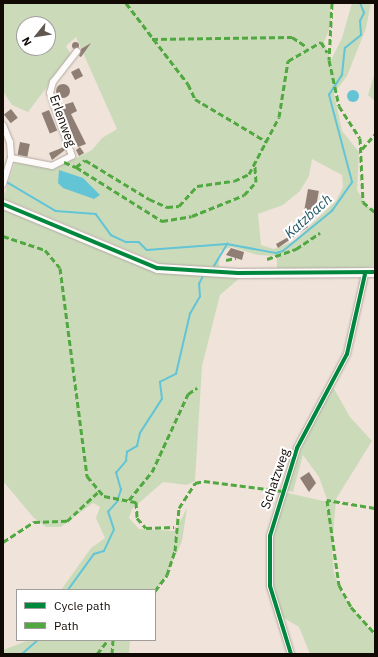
<!DOCTYPE html>
<html>
<head>
<meta charset="utf-8">
<style>
  body { margin:0 }
  #map { position:relative; width:378px; height:657px; overflow:hidden; background:#f0e3da; font-family:"IBM Plex Sans",sans-serif }
  div>[style] { position:absolute }
  .green>* { inset:0; background:#cbdbba }
  .water>* { inset:0; background:#63c4d6 }
  .round { border-radius:50% }
  .stream>* { height:1.5px; margin:-0.75px; padding:0 0.75px; transform-origin:0.75px; border-radius:0.75px; background:#63c4d6 }
  .building>* { inset:0; background:#8f7e74; transform-origin:0 0 }
  .roads { filter:drop-shadow(0 0 1px #b2a8a1) drop-shadow(0 0 1px #b2a8a1) }
  .street>* { height:6px; margin:-3px; padding:0 3px; transform-origin:3px; border-radius:3px; background:#fdfbf9 }
  .secondary>* { height:9px; margin:-4.5px; padding:0 4.5px; transform-origin:4.5px; border-radius:4.5px; background:#fdfbf9 }
  .quiet>* { height:3px; margin-top:-1.5px; transform-origin:0; background:repeating-linear-gradient(90deg,#51a840 0 6px,transparent 0 9px) }
  .cycleway>* { height:4px; margin:-2px; padding:0 2px; transform-origin:2px; border-radius:2px; background:#00873e }
  span { translate:-50% -50%; white-space:nowrap; text-align:center; line-height:1.15; -webkit-text-stroke:4px #fff; paint-order:stroke }
  .street-label { font-size:13px; color:#110a05 }
  .water-label { font-size:14px; color:#225866; font-style:italic }
  .frame { position:absolute; inset:0; border:4px solid #110a05; pointer-events:none }
  .legend { position:absolute; left:16px; top:589px; width:140px; height:52px; box-sizing:border-box; background:#fff; border:1px solid #a09d9b; margin:0; padding:5px 7px; list-style:none; font-size:12px; color:#110a05 }
  .legend li { display:flex; align-items:center; gap:8px; height:20px }
  .legend b { width:20px; border:1px solid #a09d9b }
  .north { position:absolute; left:16px; top:16px; width:40px; height:40px; box-sizing:border-box; background:#fff; border:1px solid #a09d9b; border-radius:50%; rotate:240deg; font-size:11px; font-weight:700; line-height:16px; text-align:center; color:#110a05 }
  .north::after { content:''; display:block; margin:auto; width:14px; height:18px; background:#5f5650; clip-path:polygon(50% 0,100% 100%,50% 72%,0 100%) }
</style>
</head>
<body>
<div id="map">
  <div class="green">
    <div style="clip-path:polygon(evenodd,3px 3px,330px 3px,331px 25px,324px 42px,331px 60px,342px 38px,352px 3px,371px 3px,366px 28px,347px 76px,334px 93px,342px 131px,359px 152px,357px 190px,367px 206px,375px 210px,375px 266px,349px 270px,277px 268px,277px 256px,258px 255px,232px 247px,220px 251px,219px 267px,164px 265px,3px 198px,15px 163px,56px 168px,92px 150px,102px 138px,117px 129px,76px 37px,66px 46px,71px 55px,28px 112px,12px 105px,3px 91px,3px 3px,24px 24px,48px 24px,48px 48px,24px 48px,24px 24px,3px 3px,312px 159px,342px 175px,343px 187px,336px 201px,294px 241px,274px 249px,261px 245px,258px 214px,283px 205px,300px 191px,309px 176px,312px 159px)"></div>
    <div style="clip-path:polygon(375px 72px,375px 101px,368px 95px)"></div>
    <div style="clip-path:polygon(3px 208px,151px 270px,186px 275px,242px 276px,220px 295px,202px 366px,195px 481px,187px 485px,163px 482px,132px 509px,129px 518px,139px 529px,175px 531px,187px 508px,182px 541px,166px 577px,155px 592px,61px 590px,91px 548px,105px 538px,96px 518px,100px 507px,93px 503px,61px 527px,46px 527px,33px 517px,3px 481px)"></div>
    <div style="clip-path:polygon(333px 387px,350px 417px,372px 441px,336px 499px,332px 550px,334px 573px,343px 596px,375px 636px,375px 654px,310px 654px,299px 627px,279px 615px,273px 596px,270px 546px,283px 492px,328px 502px,319px 477px,303px 455px,293px 492px,286px 490px,308px 430px)"></div>
    <div style="clip-path:polygon(29px 640px,130px 640px,129px 654px,3px 654px,3px 650px)"></div>
  </div>
  <div class="water">
    <div class="round" style="left:347px;top:90px;width:12px;height:12px"></div>
    <div style="clip-path:polygon(59px 170px,83px 178px,100px 195px,94px 199px,63px 188px,58px 183px)"></div>
  </div>
  <div class="stream">
    <div style="left:5px;top:181px;width:59px;rotate:30.5deg"></div>
    <div style="left:56px;top:211px;width:40px;rotate:4.3deg"></div>
    <div style="left:96px;top:214px;width:26px;rotate:54deg"></div>
    <div style="left:111px;top:235px;width:17px;rotate:25deg"></div>
    <div style="left:126px;top:242px;width:13px"></div>
    <div style="left:139px;top:242px;width:11px;rotate:45deg"></div>
    <div style="left:147px;top:250px;width:80px;rotate:-4.3deg"></div>
    <div style="left:227px;top:244px;width:50px;rotate:10.4deg"></div>
    <div style="left:276px;top:253px;width:7px;rotate:-16deg"></div>
    <div style="left:283px;top:251px;width:63px;rotate:-39.2deg"></div>
    <div style="left:332px;top:211px;width:35px;rotate:-55deg"></div>
    <div style="left:352px;top:182px;width:90px;rotate:-104.8deg"></div>
    <div style="left:329px;top:95px;width:24px;rotate:-57deg"></div>
    <div style="left:342px;top:75px;width:27px;rotate:-84deg"></div>
    <div style="left:345px;top:48px;width:21px;rotate:-39deg"></div>
    <div style="left:361px;top:35px;width:14px;rotate:-94deg"></div>
    <div style="left:360px;top:21px;width:9px;rotate:-63deg"></div>
    <div style="left:364px;top:13px;width:11px;rotate:-112deg"></div>
    <div style="left:214px;top:266px;width:26px;rotate:-59deg"></div>
    <div style="left:68px;top:590px;width:44px;rotate:-54.2deg"></div>
    <div style="left:94px;top:554px;width:10px;rotate:-17deg"></div>
    <div style="left:104px;top:551px;width:23px;rotate:-65deg"></div>
    <div style="left:114px;top:530px;width:19px;rotate:-108deg"></div>
    <div style="left:108px;top:512px;width:13px;rotate:-48deg"></div>
    <div style="left:117px;top:502px;width:13px;rotate:-72deg"></div>
    <div style="left:121px;top:490px;width:18px;rotate:-106deg"></div>
    <div style="left:116px;top:473px;width:16px;rotate:-50deg"></div>
    <div style="left:126px;top:461px;width:9px;rotate:-84deg"></div>
    <div style="left:127px;top:452px;width:12px;rotate:-31deg"></div>
    <div style="left:137px;top:446px;width:13px;rotate:-77deg"></div>
    <div style="left:140px;top:433px;width:40px;rotate:-57.1deg"></div>
    <div style="left:162px;top:399px;width:17px;rotate:-97deg"></div>
    <div style="left:160px;top:382px;width:18px;rotate:-27deg"></div>
    <div style="left:176px;top:374px;width:62px;rotate:-76.9deg"></div>
    <div style="left:190px;top:314px;width:20px;rotate:-60deg"></div>
    <div style="left:200px;top:297px;width:13px;rotate:-94deg"></div>
    <div style="left:199px;top:284px;width:9px;rotate:-63deg"></div>
    <div style="left:11px;top:654px;width:8px"></div>
    <div style="left:22px;top:654px;width:21px;rotate:-41deg"></div>
  </div>
  <div class="building">
    <div class="round" style="left:71.5px;top:41.5px;width:7px;height:7px"></div>
    <div style="clip-path:polygon(91px 43px,81px 57px,79px 56px,81px 49px)"></div>
    <div style="left:79px;top:68px;width:9px;height:9px;rotate:63deg"></div>
    <div class="round" style="left:56px;top:84px;width:14px;height:14px"></div>
    <div style="clip-path:polygon(73px 102px,77px 111px,71px 114px,86px 144px,78px 147px,60px 106px)"></div>
    <div style="left:11px;top:109px;width:11px;height:9px;rotate:52deg"></div>
    <div style="left:49px;top:110px;width:22px;height:8px;rotate:68deg"></div>
    <div style="left:20px;top:142px;width:10px;height:13px;rotate:11deg"></div>
    <div style="clip-path:polygon(64px 147px,65px 150px,52px 160px,49px 153px)"></div>
    <div style="clip-path:polygon(80px 147px,84px 153px,79px 156px,76px 150px)"></div>
    <div style="left:308px;top:189px;width:11px;height:24px;rotate:10deg"></div>
    <div style="clip-path:polygon(303px 221px,308px 227px,278px 248px,276px 244px,292px 235px,290px 231px)"></div>
    <div style="clip-path:polygon(231px 248px,244px 252px,242px 260px,226px 255px)"></div>
    <div style="clip-path:polygon(309px 472px,316px 483px,309px 492px,300px 478px)"></div>
  </div>
  <div class="roads">
    <div class="street">
      <div style="left:3px;top:125px;width:18px;rotate:68deg"></div>
      <div style="left:10px;top:142px;width:16px;rotate:86deg"></div>
      <div style="left:3px;top:184px;width:27px;rotate:-73deg"></div>
      <div style="left:11px;top:158px;width:42px;rotate:11deg"></div>
      <div style="left:52px;top:166px;width:22px;rotate:-27deg"></div>
      <div style="left:72px;top:156px;width:67px;rotate:-109.2deg"></div>
      <div style="left:50px;top:93px;width:11px;rotate:-75deg"></div>
      <div style="left:53px;top:82px;width:39px;rotate:-52deg"></div>
      <div style="left:291px;top:654px;width:71px;rotate:-107.2deg"></div>
      <div style="left:270px;top:586px;width:50px;rotate:-90deg"></div>
      <div style="left:270px;top:536px;width:92px;rotate:-72.9deg"></div>
      <div style="left:297px;top:448px;width:106px;rotate:-62deg"></div>
      <div style="left:347px;top:354px;width:82px;rotate:-77.3deg"></div>
    </div>
    <div class="secondary">
      <div style="left:3px;top:204px;width:167px;rotate:22.6deg"></div>
      <div style="left:157px;top:268px;width:81px;rotate:3.5deg"></div>
      <div style="left:238px;top:273px;width:137px;rotate:-0.4deg"></div>
    </div>
  </div>
  <div class="quiet">
    <div style="left:126px;top:3px;width:102px;rotate:52.6deg"></div>
    <div style="left:188px;top:84px;width:17px;rotate:65deg"></div>
    <div style="left:195px;top:99px;width:84px;rotate:30.8deg"></div>
    <div style="left:332px;top:3px;width:57px;rotate:93deg"></div>
    <div style="left:329px;top:60px;width:47px;rotate:77.7deg"></div>
    <div style="left:339px;top:106px;width:38px;rotate:57deg"></div>
    <div style="left:360px;top:138px;width:64px;rotate:87.3deg"></div>
    <div style="left:363px;top:202px;width:16px;rotate:40deg"></div>
    <div style="left:152px;top:39px;width:140px;rotate:-0.8deg"></div>
    <div style="left:292px;top:37px;width:18px;rotate:34deg"></div>
    <div style="left:362px;top:149px;width:20px;rotate:-49deg"></div>
    <div style="left:64px;top:162px;width:13px;rotate:23deg"></div>
    <div style="left:76px;top:167px;width:11px;rotate:-38deg"></div>
    <div style="left:85px;top:160px;width:75px;rotate:31.4deg"></div>
    <div style="left:149px;top:199px;width:20px;rotate:24deg"></div>
    <div style="left:167px;top:207px;width:12px;rotate:-5deg"></div>
    <div style="left:179px;top:206px;width:27px;rotate:-48deg"></div>
    <div style="left:197px;top:186px;width:37px;rotate:-8deg"></div>
    <div style="left:234px;top:181px;width:17px;rotate:-25deg"></div>
    <div style="left:249px;top:174px;width:64px;rotate:-62.2deg"></div>
    <div style="left:279px;top:117px;width:57px;rotate:-80.9deg"></div>
    <div style="left:288px;top:61px;width:38px;rotate:-30deg"></div>
    <div style="left:321px;top:42px;width:12px;rotate:59deg"></div>
    <div style="left:76px;top:167px;width:102px;rotate:32.1deg"></div>
    <div style="left:162px;top:221px;width:30px;rotate:-9deg"></div>
    <div style="left:192px;top:216px;width:56px;rotate:-22deg"></div>
    <div style="left:244px;top:195px;width:18px;rotate:-47deg"></div>
    <div style="left:256px;top:182px;width:16px;rotate:-94deg"></div>
    <div style="left:3px;top:236px;width:44px;rotate:18.4deg"></div>
    <div style="left:45px;top:250px;width:23px;rotate:50deg"></div>
    <div style="left:60px;top:268px;width:210px;rotate:82.6deg"></div>
    <div style="left:87px;top:476px;width:26px;rotate:50deg"></div>
    <div style="left:104px;top:496px;width:33px;rotate:11deg"></div>
    <div style="left:136px;top:502px;width:16px;rotate:86deg"></div>
    <div style="left:137px;top:518px;width:13px;rotate:48deg"></div>
    <div style="left:146px;top:528px;width:28px;rotate:-2deg"></div>
    <div style="left:267px;top:259px;width:31px;rotate:-19deg"></div>
    <div style="left:296px;top:249px;width:29px;rotate:-34deg"></div>
    <div style="left:226px;top:260px;width:10px;rotate:-11deg"></div>
    <div style="left:129px;top:500px;width:36px;rotate:-51deg"></div>
    <div style="left:152px;top:472px;width:86px;rotate:-65.2deg"></div>
    <div style="left:188px;top:394px;width:11px;rotate:-34deg"></div>
    <div style="left:375px;top:508px;width:49px;rotate:-170.5deg"></div>
    <div style="left:327px;top:500px;width:86px;rotate:82deg"></div>
    <div style="left:339px;top:585px;width:25px;rotate:61deg"></div>
    <div style="left:351px;top:607px;width:36px;rotate:48deg"></div>
    <div style="left:3px;top:542px;width:37px;rotate:-33deg"></div>
    <div style="left:34px;top:522px;width:33px;rotate:-2deg"></div>
    <div style="left:67px;top:521px;width:42px;rotate:-43.1deg"></div>
    <div style="left:155px;top:591px;width:20px;rotate:-53deg"></div>
    <div style="left:167px;top:575px;width:25px;rotate:-72deg"></div>
    <div style="left:175px;top:551px;width:43px;rotate:-84.7deg"></div>
    <div style="left:179px;top:508px;width:30px;rotate:-57deg"></div>
    <div style="left:195px;top:483px;width:9px;rotate:-13deg"></div>
    <div style="left:204px;top:481px;width:79px;rotate:7.3deg"></div>
    <div style="left:97px;top:654px;width:18px;rotate:-52deg"></div>
    <div style="left:112px;top:654px;width:14px;rotate:-86deg"></div>
  </div>
  <div class="cycleway">
    <div style="left:3px;top:204px;width:167px;rotate:22.6deg"></div>
    <div style="left:157px;top:268px;width:81px;rotate:3.5deg"></div>
    <div style="left:238px;top:273px;width:137px;rotate:-0.4deg"></div>
    <div style="left:291px;top:654px;width:71px;rotate:-107.2deg"></div>
    <div style="left:270px;top:586px;width:50px;rotate:-90deg"></div>
    <div style="left:270px;top:536px;width:92px;rotate:-72.9deg"></div>
    <div style="left:297px;top:448px;width:106px;rotate:-62deg"></div>
    <div style="left:347px;top:354px;width:82px;rotate:-77.3deg"></div>
  </div>
  <div class="street-label">
    <span style="left:62px;top:121px;rotate:70deg">Erlenweg</span>
    <span style="left:276px;top:479px;rotate:-71deg">Schatzweg</span>
  </div>
  <div class="water-label">
    <span style="left:308px;top:216px;rotate:-42deg">Katzbach</span>
  </div>
  <div class="frame"></div>
  <ul class="legend">
  <li><b style="height:5px;background:#00873e"></b>Cycle path</li>
  <li><b style="height:5px;background:#51a840"></b>Path</li>
  </ul>
  <div class="north">N</div>
</div>
</body>
</html>
